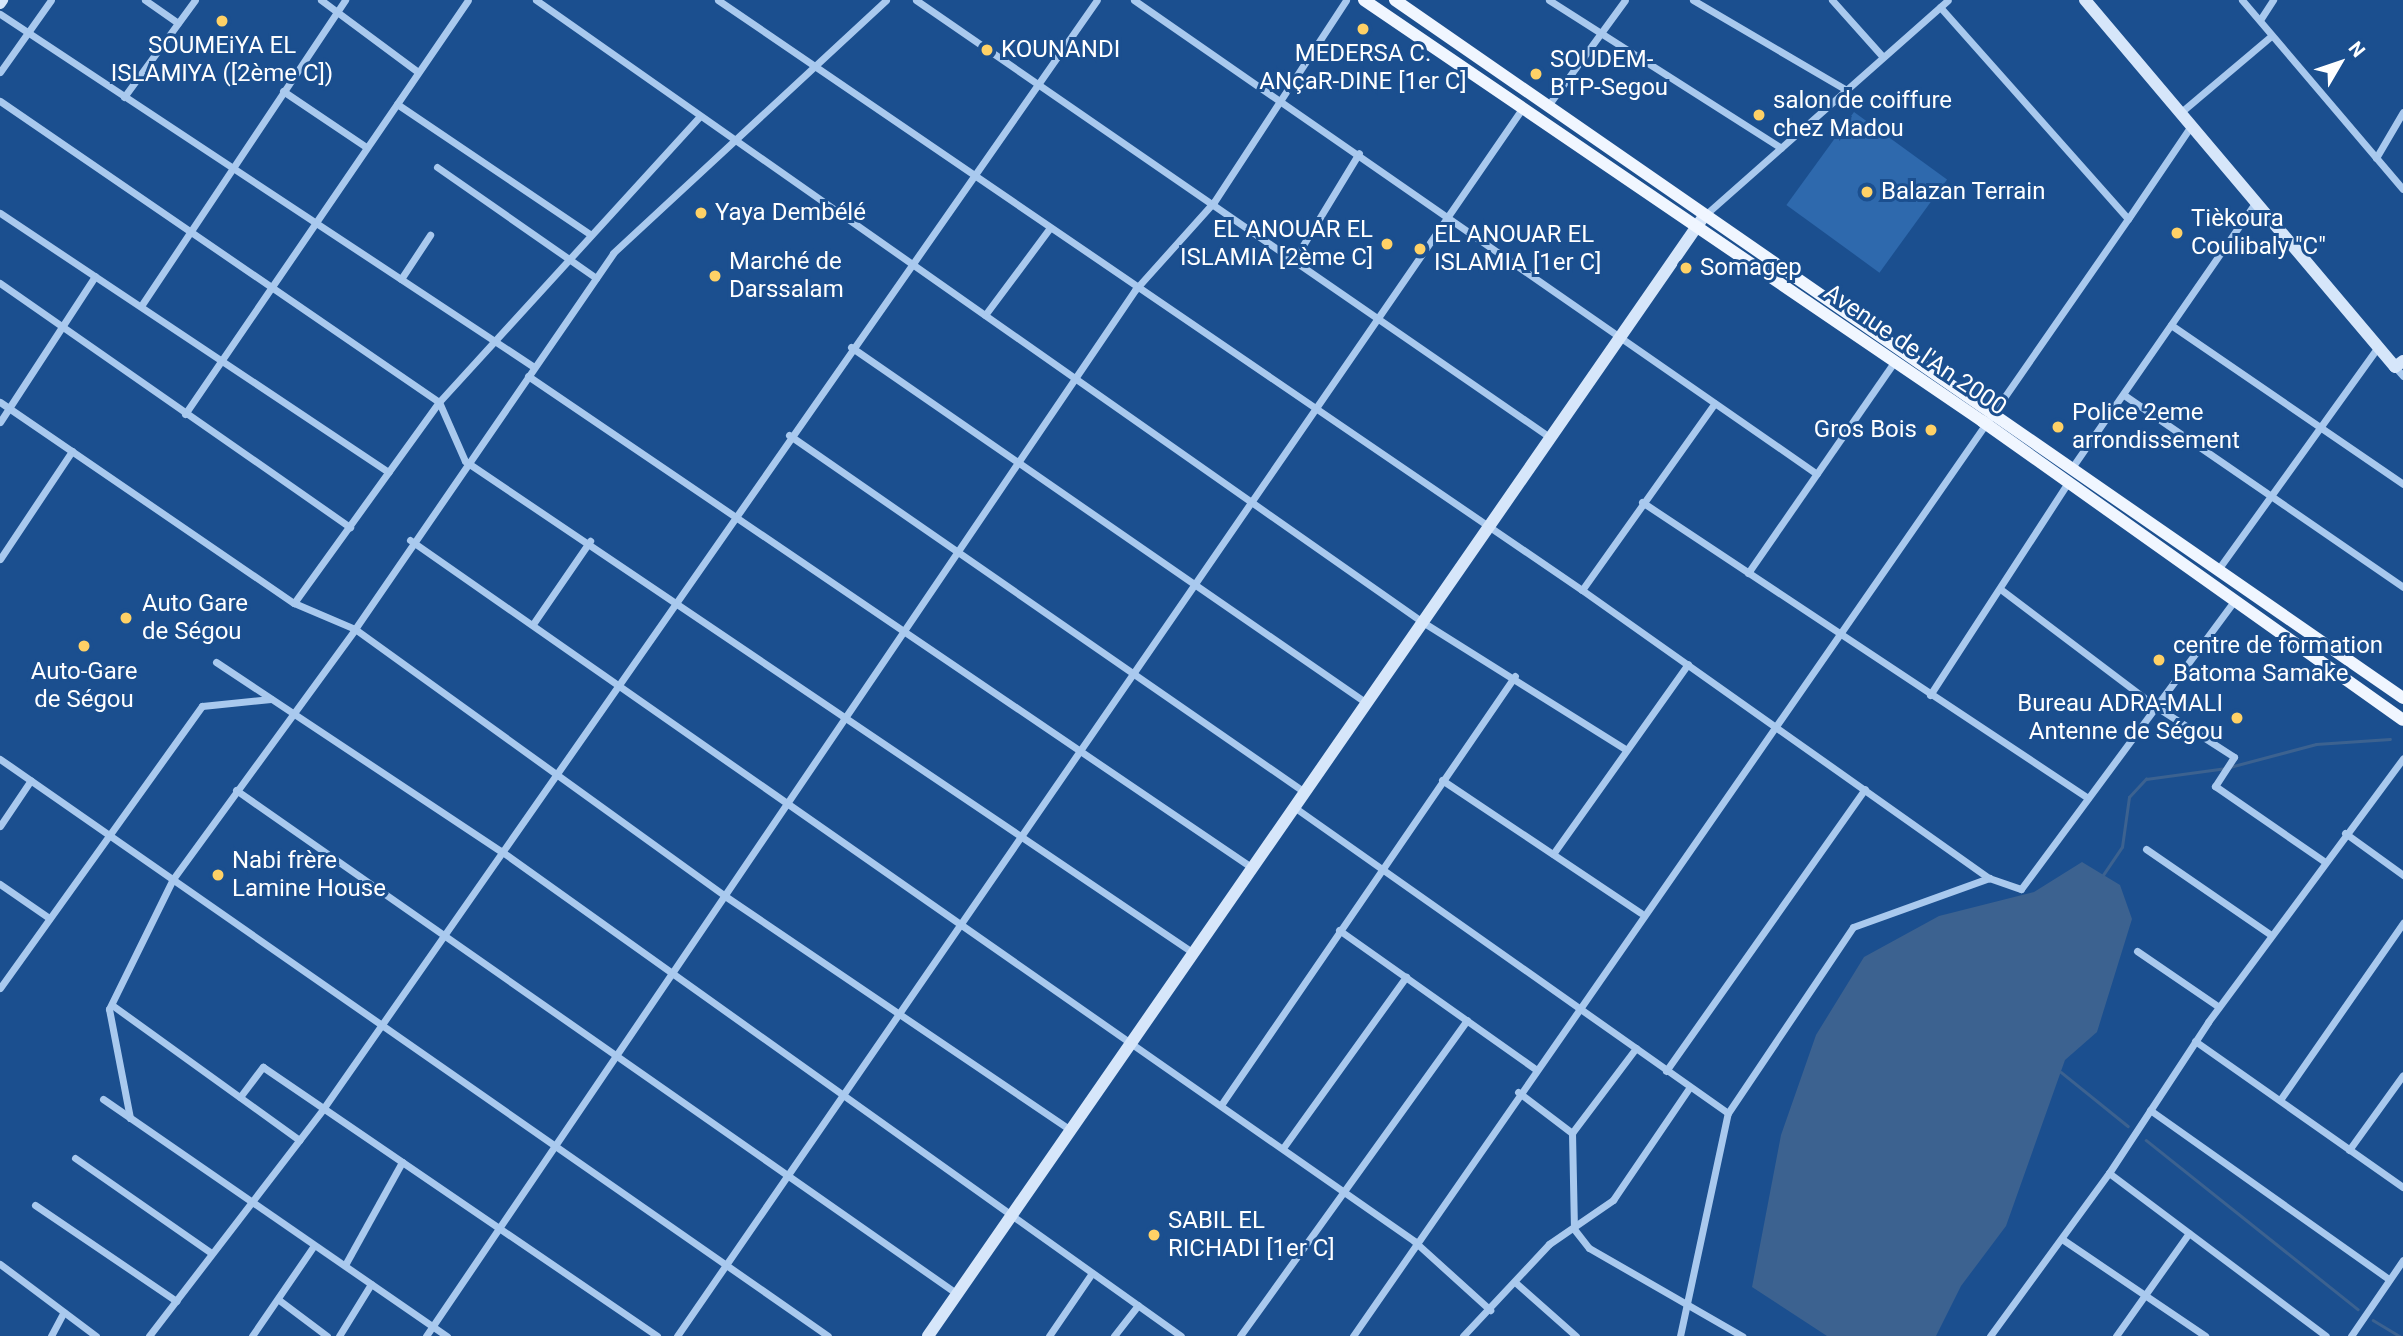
<!DOCTYPE html>
<html>
<head>
<meta charset="utf-8">
<style>
  body { margin:0 }
  #map { position:relative; width:2403px; height:1336px; overflow:hidden; background:#1b4f8f; font-family:Roboto,sans-serif }
  div>[style] { position:absolute }
  .green>* { inset:0; background:#2e69ad; transform-origin:0 0 }
  .water>* { inset:0; background:#3c6290 }
  .stream>* { height:2.5px; margin:-1.25px; padding:0 1.25px; transform-origin:1.25px; border-radius:1.25px; background:#3c6290 }
  .street>* { height:7px; margin:-3.5px; padding:0 3.5px; transform-origin:3.5px; border-radius:3.5px; background:#a9c9ee }
  .secondary>* { height:12px; margin:-6px; padding:0 6px; transform-origin:6px; border-radius:6px; background:#d6e6fa }
  .primary>* { height:12px; margin:-6px; padding:0 6px; transform-origin:6px; border-radius:6px; background:#f0f6ff }
  .dots>* { width:19px; height:19px; translate:-50% -50%; box-sizing:border-box; border:4px solid #1b4f8f; border-radius:50% }
  span { translate:-50% -50%; white-space:nowrap; text-align:center; line-height:1.15; -webkit-text-stroke:6px #1b4f8f; paint-order:stroke }
  .poi-label { font-size:24px; color:#fff }
  .left { translate:0 -50%; text-align:left }
  .right { translate:-100% -50%; text-align:right }
  .street-label { font-size:24px; color:#fff }
  .north { position:absolute; left:2305px; top:28px; width:70px; height:70px; -webkit-text-stroke:5px #1b4f8f; paint-order:stroke; rotate:51deg; font-size:19px; font-weight:700; line-height:28px; text-align:center; color:#fff }
  .north::after { content:''; display:block; margin:auto; width:24px; height:32px; background:#fff; clip-path:polygon(50% 0,100% 100%,50% 72%,0 100%) }
</style>
</head>
<body>
<div id="map">
  <div class="green">
    <div style="left:1854px;top:112px;width:115px;height:115px;rotate:36deg"></div>
  </div>
  <div class="water">
    <div style="clip-path:polygon(2082px 862px,2120px 885px,2132px 919px,2097px 1032px,2065px 1060px,2006px 1226px,1961px 1286px,1936px 1336px,1827px 1336px,1752px 1287px,1781px 1135px,1816px 1035px,1864px 957px,1939px 916px,2034px 892px)"></div>
  </div>
  <div class="stream">
    <div style="left:2103px;top:875px;width:34px;rotate:-56deg"></div>
    <div style="left:2122px;top:847px;width:50px;rotate:-82deg"></div>
    <div style="left:2129px;top:797px;width:25px;rotate:-47deg"></div>
    <div style="left:2146px;top:779px;width:81px;rotate:-7.8deg"></div>
    <div style="left:2226px;top:768px;width:93px;rotate:-14.9deg"></div>
    <div style="left:2316px;top:744px;width:74px;rotate:-3.9deg"></div>
    <div style="left:2061px;top:1072px;width:86px;rotate:38.9deg"></div>
    <div style="left:2146px;top:1140px;width:271px;rotate:38.6deg"></div>
    <div style="left:2373px;top:1320px;width:31px;rotate:31deg"></div>
  </div>
  <div class="street">
    <div style="left:145px;top:0;width:40px;rotate:34.9deg"></div>
    <div style="left:321px;top:0;width:121px;rotate:36.6deg"></div>
    <div style="left:536px;top:0;width:1081px;rotate:35.06deg"></div>
    <div style="left:1421px;top:621px;width:241px;rotate:32.1deg"></div>
    <div style="left:718px;top:0;width:1046px;rotate:34.33deg"></div>
    <div style="left:1582px;top:590px;width:499px;rotate:35.3deg"></div>
    <div style="left:916px;top:0;width:768px;rotate:34.6deg"></div>
    <div style="left:1134px;top:0;width:831px;rotate:34.76deg"></div>
    <div style="left:1549px;top:0;width:275px;rotate:32.5deg"></div>
    <div style="left:1693px;top:0;width:176px;rotate:30.4deg"></div>
    <div style="left:1832px;top:0;width:76px;rotate:48.2deg"></div>
    <div style="left:2242px;top:0;width:248px;rotate:49.6deg"></div>
    <div style="left:1940px;top:7px;width:283px;rotate:48.4deg"></div>
    <div style="left:2128px;top:219px;width:112px;rotate:-55.9deg"></div>
    <div style="left:0;top:14px;width:640px;rotate:33.47deg"></div>
    <div style="left:2260px;top:20px;width:24px;rotate:-57deg"></div>
    <div style="left:0;top:72px;width:88px;rotate:-54.7deg"></div>
    <div style="left:283px;top:91px;width:100px;rotate:34deg"></div>
    <div style="left:124px;top:97px;width:120px;rotate:-53.8deg"></div>
    <div style="left:0;top:101px;width:532px;rotate:34.44deg"></div>
    <div style="left:439px;top:402px;width:64px;rotate:66.2deg"></div>
    <div style="left:465px;top:461px;width:877px;rotate:34.03deg"></div>
    <div style="left:397px;top:104px;width:234px;rotate:34deg"></div>
    <div style="left:1547px;top:107px;width:132px;rotate:-53.9deg"></div>
    <div style="left:2180px;top:113px;width:118px;rotate:-40.2deg"></div>
    <div style="left:2376px;top:158px;width:53px;rotate:-59.6deg"></div>
    <div style="left:437px;top:167px;width:194px;rotate:34.9deg"></div>
    <div style="left:0;top:213px;width:467px;rotate:33.7deg"></div>
    <div style="left:1705px;top:215px;width:324px;rotate:-41.5deg"></div>
    <div style="left:1294px;top:260px;width:125px;rotate:-58.7deg"></div>
    <div style="left:401px;top:279px;width:53px;rotate:-56.6deg"></div>
    <div style="left:0;top:283px;width:427px;rotate:34.9deg"></div>
    <div style="left:141px;top:306px;width:368px;rotate:-56.3deg"></div>
    <div style="left:985px;top:315px;width:107px;rotate:-53.3deg"></div>
    <div style="left:2171px;top:325px;width:281px;rotate:34.4deg"></div>
    <div style="left:851px;top:347px;width:625px;rotate:34.63deg"></div>
    <div style="left:2395px;top:367px;width:12px;rotate:48deg"></div>
    <div style="left:528px;top:376px;width:874px;rotate:34.18deg"></div>
    <div style="left:2124px;top:395px;width:339px;rotate:34.5deg"></div>
    <div style="left:0;top:402px;width:356px;rotate:34.4deg"></div>
    <div style="left:294px;top:603px;width:66px;rotate:23.1deg"></div>
    <div style="left:355px;top:629px;width:456px;rotate:35.8deg"></div>
    <div style="left:725px;top:896px;width:417px;rotate:34.1deg"></div>
    <div style="left:185px;top:414px;width:501px;rotate:-55.64deg"></div>
    <div style="left:0;top:422px;width:174px;rotate:-56.9deg"></div>
    <div style="left:789px;top:435px;width:625px;rotate:34.71deg"></div>
    <div style="left:2071px;top:469px;width:325px;rotate:-55.3deg"></div>
    <div style="left:1642px;top:502px;width:535px;rotate:33.57deg"></div>
    <div style="left:410px;top:540px;width:1225px;rotate:34.92deg"></div>
    <div style="left:1414px;top:1241px;width:103px;rotate:42.2deg"></div>
    <div style="left:0;top:559px;width:130px;rotate:-56.3deg"></div>
    <div style="left:2217px;top:571px;width:276px;rotate:-54.3deg"></div>
    <div style="left:1748px;top:573px;width:258px;rotate:-55.3deg"></div>
    <div style="left:1582px;top:590px;width:229px;rotate:-54.6deg"></div>
    <div style="left:2003px;top:591px;width:191px;rotate:37.1deg"></div>
    <div style="left:2155px;top:706px;width:94px;rotate:32.8deg"></div>
    <div style="left:2234px;top:757px;width:35px;rotate:123deg"></div>
    <div style="left:2215px;top:786px;width:134px;rotate:34.6deg"></div>
    <div style="left:294px;top:603px;width:248px;rotate:-54.2deg"></div>
    <div style="left:439px;top:402px;width:387px;rotate:-47.6deg"></div>
    <div style="left:533px;top:624px;width:101px;rotate:-55.5deg"></div>
    <div style="left:216px;top:662px;width:342px;rotate:33.6deg"></div>
    <div style="left:501px;top:851px;width:835px;rotate:35.5deg"></div>
    <div style="left:1930px;top:695px;width:255px;rotate:-57deg"></div>
    <div style="left:0;top:759px;width:1009px;rotate:34.87deg"></div>
    <div style="left:1442px;top:780px;width:239px;rotate:33.8deg"></div>
    <div style="left:236px;top:790px;width:878px;rotate:34.94deg"></div>
    <div style="left:1294px;top:807px;width:531px;rotate:35.19deg"></div>
    <div style="left:0;top:826px;width:55px;rotate:-56deg"></div>
    <div style="left:2345px;top:833px;width:72px;rotate:35.9deg"></div>
    <div style="left:2146px;top:849px;width:152px;rotate:34.5deg"></div>
    <div style="left:1553px;top:854px;width:233px;rotate:-54.6deg"></div>
    <div style="left:0;top:884px;width:60px;rotate:34.8deg"></div>
    <div style="left:1339px;top:930px;width:239px;rotate:35.3deg"></div>
    <div style="left:2137px;top:951px;width:99px;rotate:34.3deg"></div>
    <div style="left:0;top:988px;width:347px;rotate:-54.4deg"></div>
    <div style="left:202px;top:706px;width:69px;rotate:-5.8deg"></div>
    <div style="left:112px;top:1005px;width:231px;rotate:35.8deg"></div>
    <div style="left:2195px;top:1041px;width:254px;rotate:35.1deg"></div>
    <div style="left:1636px;top:1048px;width:106px;rotate:127deg"></div>
    <div style="left:1572px;top:1133px;width:96px;rotate:88.8deg"></div>
    <div style="left:1574px;top:1229px;width:24px;rotate:52deg"></div>
    <div style="left:1589px;top:1248px;width:177px;rotate:29.9deg"></div>
    <div style="left:1666px;top:1071px;width:345px;rotate:-54.8deg"></div>
    <div style="left:1518px;top:1092px;width:68px;rotate:37.2deg"></div>
    <div style="left:240px;top:1097px;width:38px;rotate:-53deg"></div>
    <div style="left:263px;top:1067px;width:477px;rotate:34.3deg"></div>
    <div style="left:103px;top:1099px;width:418px;rotate:34.6deg"></div>
    <div style="left:2280px;top:1100px;width:216px;rotate:-55.2deg"></div>
    <div style="left:1221px;top:1105px;width:520px;rotate:-55.58deg"></div>
    <div style="left:2150px;top:1110px;width:293px;rotate:35.3deg"></div>
    <div style="left:130px;top:1118px;width:111px;rotate:-100.9deg"></div>
    <div style="left:109px;top:1009px;width:145px;rotate:-63.8deg"></div>
    <div style="left:173px;top:879px;width:309px;rotate:-53.9deg"></div>
    <div style="left:355px;top:629px;width:456px;rotate:-55.5deg"></div>
    <div style="left:613px;top:253px;width:372px;rotate:-42.8deg"></div>
    <div style="left:1283px;top:1148px;width:211px;rotate:-54.3deg"></div>
    <div style="left:2349px;top:1150px;width:92px;rotate:-54.2deg"></div>
    <div style="left:75px;top:1158px;width:166px;rotate:34.9deg"></div>
    <div style="left:2109px;top:1173px;width:271px;rotate:36.9deg"></div>
    <div style="left:35px;top:1205px;width:171px;rotate:34.2deg"></div>
    <div style="left:2062px;top:1239px;width:173px;rotate:34.1deg"></div>
    <div style="left:0;top:1264px;width:120px;rotate:36.9deg"></div>
    <div style="left:345px;top:1265px;width:118px;rotate:-61deg"></div>
    <div style="left:1516px;top:1283px;width:80px;rotate:41.5deg"></div>
    <div style="left:279px;top:1300px;width:60px;rotate:36.9deg"></div>
    <div style="left:51px;top:1336px;width:27px;rotate:-62deg"></div>
    <div style="left:149px;top:1336px;width:286px;rotate:-52.5deg"></div>
    <div style="left:323px;top:1109px;width:1352px;rotate:-55.09deg"></div>
    <div style="left:252px;top:1336px;width:108px;rotate:-55.6deg"></div>
    <div style="left:339px;top:1336px;width:61px;rotate:-58.4deg"></div>
    <div style="left:426px;top:1336px;width:1264px;rotate:-55.87deg"></div>
    <div style="left:1135px;top:290px;width:118px;rotate:-48.1deg"></div>
    <div style="left:1214px;top:202px;width:241px;rotate:-56.8deg"></div>
    <div style="left:677px;top:1336px;width:1490px;rotate:-55.45deg"></div>
    <div style="left:1049px;top:1336px;width:76px;rotate:-55.7deg"></div>
    <div style="left:1114px;top:1336px;width:39px;rotate:-52deg"></div>
    <div style="left:1240px;top:1336px;width:389px;rotate:-54.3deg"></div>
    <div style="left:1353px;top:1336px;width:1360px;rotate:-55.25deg"></div>
    <div style="left:1463px;top:1336px;width:126px;rotate:-46.9deg"></div>
    <div style="left:1549px;top:1244px;width:78px;rotate:-34.5deg"></div>
    <div style="left:1613px;top:1200px;width:135px;rotate:-55.8deg"></div>
    <div style="left:1680px;top:1336px;width:228px;rotate:-77.9deg"></div>
    <div style="left:1728px;top:1113px;width:224px;rotate:-56.1deg"></div>
    <div style="left:1853px;top:927px;width:145px;rotate:-19.8deg"></div>
    <div style="left:1989px;top:878px;width:34px;rotate:19deg"></div>
    <div style="left:2021px;top:889px;width:360px;rotate:-53.5deg"></div>
    <div style="left:1990px;top:1336px;width:202px;rotate:-53.9deg"></div>
    <div style="left:2109px;top:1173px;width:181px;rotate:-56.7deg"></div>
    <div style="left:2208px;top:1022px;width:328px;rotate:-53.5deg"></div>
    <div style="left:2116px;top:1336px;width:126px;rotate:-54.7deg"></div>
    <div style="left:2351px;top:1336px;width:92px;rotate:-55.6deg"></div>
  </div>
  <div class="secondary">
    <div style="left:2085px;top:0;width:480px;rotate:49.8deg"></div>
    <div style="left:2395px;top:367px;width:10px;rotate:-37deg"></div>
    <div style="left:0;top:3px;width:4px;rotate:-56deg"></div>
    <div style="left:928px;top:1336px;width:1363px;rotate:-55.28deg"></div>
  </div>
  <div class="primary">
    <div style="left:1364px;top:0;width:748px;rotate:34.26deg"></div>
    <div style="left:1982px;top:421px;width:516px;rotate:35.38deg"></div>
    <div style="left:1395px;top:0;width:1226px;rotate:34.7deg"></div>
  </div>
  <div class="dots">
    <div style="left:222px;top:21px;background:#ffd166"></div>
    <div style="left:1363px;top:29px;background:#ffd166"></div>
    <div style="left:987px;top:50px;background:#ffd166"></div>
    <div style="left:1536px;top:74px;background:#ffd166"></div>
    <div style="left:1759px;top:115px;background:#ffd166"></div>
    <div style="left:1867px;top:192px;background:#ffd166"></div>
    <div style="left:701px;top:213px;background:#ffd166"></div>
    <div style="left:2177px;top:233px;background:#ffd166"></div>
    <div style="left:1387px;top:244px;background:#ffd166"></div>
    <div style="left:1420px;top:249px;background:#ffd166"></div>
    <div style="left:1686px;top:268px;background:#ffd166"></div>
    <div style="left:715px;top:276px;background:#ffd166"></div>
    <div style="left:2058px;top:427px;background:#ffd166"></div>
    <div style="left:1931px;top:430px;background:#ffd166"></div>
    <div style="left:126px;top:618px;background:#ffd166"></div>
    <div style="left:84px;top:646px;background:#ffd166"></div>
    <div style="left:2159px;top:660px;background:#ffd166"></div>
    <div style="left:2237px;top:718px;background:#ffd166"></div>
    <div style="left:218px;top:875px;background:#ffd166"></div>
    <div style="left:1154px;top:1235px;background:#ffd166"></div>
  </div>
  <div class="poi-label">
    <span style="left:222px;top:60px">SOUMEiYA EL<br>ISLAMIYA ([2ème C])</span>
    <span class="left" style="left:1001px;top:50px">KOUNANDI</span>
    <span style="left:1363px;top:68px">MEDERSA C.<br>ANçaR-DINE [1er C]</span>
    <span class="left" style="left:1550px;top:74px">SOUDEM-<br>BTP-Segou</span>
    <span class="left" style="left:1773px;top:115px">salon de coiffure<br>chez Madou</span>
    <span class="left" style="left:1881px;top:192px">Balazan Terrain</span>
    <span class="left" style="left:715px;top:213px">Yaya Dembélé</span>
    <span class="left" style="left:2191px;top:233px">Tièkoura<br>Coulibaly "C"</span>
    <span class="right" style="left:1373px;top:244px">EL ANOUAR EL<br>ISLAMIA [2ème C]</span>
    <span class="left" style="left:1434px;top:249px">EL ANOUAR EL<br>ISLAMIA [1er C]</span>
    <span class="left" style="left:729px;top:276px">Marché de<br>Darssalam</span>
    <span class="left" style="left:1700px;top:268px">Somagep</span>
    <span class="left" style="left:2072px;top:427px">Police 2eme<br>arrondissement</span>
    <span class="right" style="left:1917px;top:430px">Gros Bois</span>
    <span class="left" style="left:142px;top:618px">Auto Gare<br>de Ségou</span>
    <span class="left" style="left:2173px;top:660px">centre de formation<br>Batoma Samake</span>
    <span style="left:84px;top:686px">Auto-Gare<br>de Ségou</span>
    <span class="right" style="left:2223px;top:718px">Bureau ADRA-MALI<br>Antenne de Ségou</span>
    <span class="left" style="left:232px;top:875px">Nabi frère<br>Lamine House</span>
    <span class="left" style="left:1168px;top:1235px">SABIL EL<br>RICHADI [1er C]</span>
  </div>
  <div class="street-label">
    <span style="left:1915px;top:350px;rotate:34deg">Avenue de l'An 2000</span>
  </div>
  <div class="north">N</div>
</div>
</body>
</html>
